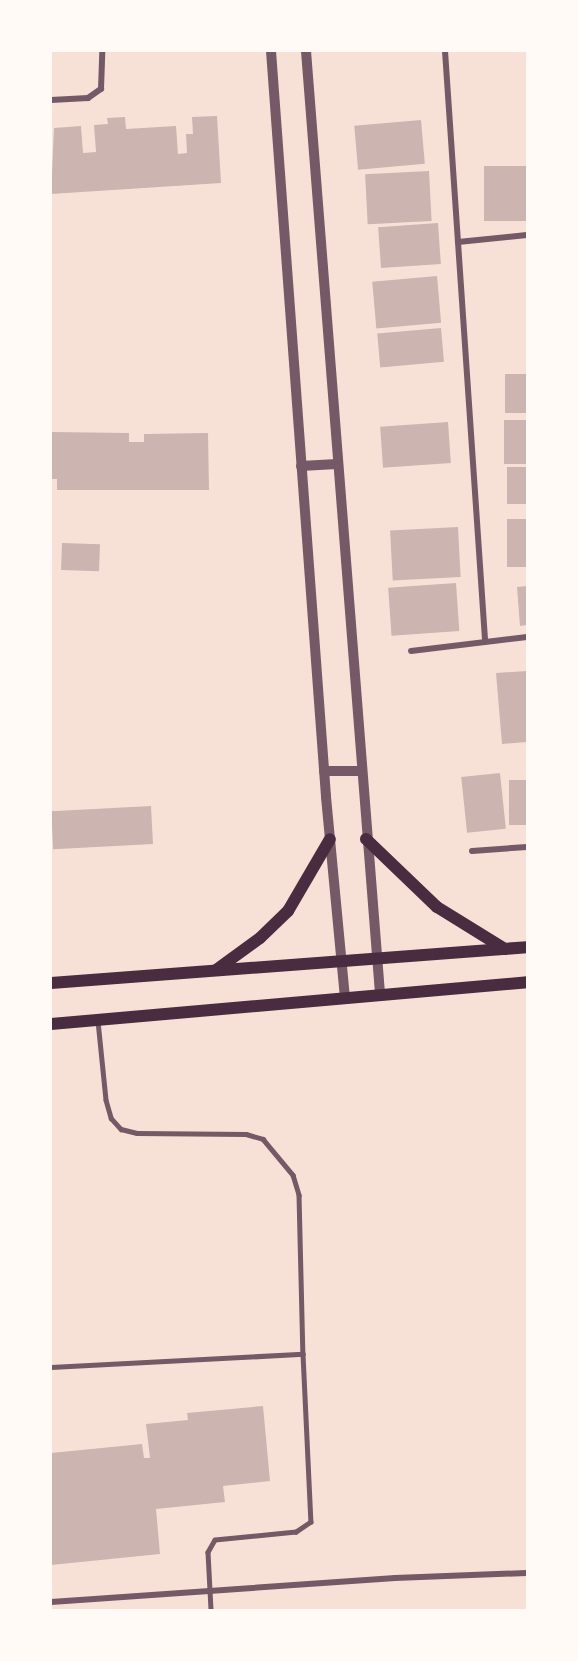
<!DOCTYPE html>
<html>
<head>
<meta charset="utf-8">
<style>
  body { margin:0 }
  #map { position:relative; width:578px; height:1661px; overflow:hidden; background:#f7e1d7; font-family:Poppins,sans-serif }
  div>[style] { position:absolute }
  .building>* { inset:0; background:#ccb4b1; transform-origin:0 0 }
  .service>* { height:4.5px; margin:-2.25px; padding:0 2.25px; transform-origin:2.25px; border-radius:2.25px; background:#755966 }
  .minor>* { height:6px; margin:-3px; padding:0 3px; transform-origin:3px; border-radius:3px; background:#755966 }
  .tertiary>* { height:10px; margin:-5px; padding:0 5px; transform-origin:5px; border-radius:5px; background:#755966 }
  .secondary>* { height:12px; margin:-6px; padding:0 6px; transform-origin:6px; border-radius:6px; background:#4a2c40 }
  span { translate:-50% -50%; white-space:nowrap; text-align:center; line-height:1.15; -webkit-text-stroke:6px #fffaf5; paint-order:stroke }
  .frame { position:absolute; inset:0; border:52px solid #fffaf5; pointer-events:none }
</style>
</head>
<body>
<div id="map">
  <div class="building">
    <div style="clip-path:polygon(217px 116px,221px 183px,51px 194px,54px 128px,81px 126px,83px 153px,96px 152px,94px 125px,108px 124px,107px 118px,125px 117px,126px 129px,176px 126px,178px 154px,187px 153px,186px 134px,193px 134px,192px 117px)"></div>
    <div style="left:421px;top:120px;width:44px;height:67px;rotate:85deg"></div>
    <div style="left:527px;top:166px;width:55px;height:43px;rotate:90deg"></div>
    <div style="left:429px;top:171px;width:50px;height:64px;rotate:87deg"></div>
    <div style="left:438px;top:223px;width:41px;height:60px;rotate:86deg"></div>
    <div style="left:437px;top:276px;width:47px;height:65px;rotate:85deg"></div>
    <div style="left:441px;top:328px;width:34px;height:64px;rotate:85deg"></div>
    <div style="left:505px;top:374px;width:22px;height:39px"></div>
    <div style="left:527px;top:420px;width:44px;height:23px;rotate:90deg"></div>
    <div style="left:448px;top:422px;width:41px;height:68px;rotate:86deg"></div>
    <div style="clip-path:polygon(51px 432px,129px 433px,129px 442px,144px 442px,144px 434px,208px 433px,209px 490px,57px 490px,57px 479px,51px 479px)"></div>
    <div style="left:527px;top:467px;width:37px;height:20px;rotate:90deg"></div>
    <div style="left:527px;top:519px;width:48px;height:20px;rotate:90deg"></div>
    <div style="left:458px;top:527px;width:50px;height:68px;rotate:87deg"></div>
    <div style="left:62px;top:543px;width:38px;height:27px;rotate:2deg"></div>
    <div style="left:456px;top:583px;width:48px;height:68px;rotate:86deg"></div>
    <div style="clip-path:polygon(527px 586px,527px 625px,520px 626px,517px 587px)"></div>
    <div style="clip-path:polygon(527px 671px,527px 742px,502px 744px,496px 673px)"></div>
    <div style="left:500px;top:773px;width:56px;height:39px;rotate:84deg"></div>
    <div style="left:527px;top:780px;width:45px;height:18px;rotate:90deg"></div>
    <div style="left:151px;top:806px;width:38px;height:100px;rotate:87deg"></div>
    <div style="clip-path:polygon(263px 1406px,270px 1481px,223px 1486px,225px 1502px,156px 1509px,160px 1554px,51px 1565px,51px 1453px,142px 1444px,144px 1458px,150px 1458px,146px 1424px,188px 1420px,187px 1413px)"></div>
  </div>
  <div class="service">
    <div style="left:98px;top:1021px;width:79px;rotate:84.2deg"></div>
    <div style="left:106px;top:1100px;width:19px;rotate:74deg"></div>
    <div style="left:111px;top:1118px;width:15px;rotate:48deg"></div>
    <div style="left:121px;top:1129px;width:16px;rotate:14deg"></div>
    <div style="left:137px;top:1133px;width:109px;rotate:0.5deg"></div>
    <div style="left:246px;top:1134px;width:18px;rotate:16deg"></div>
    <div style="left:263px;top:1139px;width:47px;rotate:50.2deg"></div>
    <div style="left:293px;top:1175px;width:21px;rotate:73deg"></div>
    <div style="left:299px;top:1195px;width:159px;rotate:88.6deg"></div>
    <div style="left:51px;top:1367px;width:252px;rotate:-3deg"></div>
    <div style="left:303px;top:1354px;width:168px;rotate:87.3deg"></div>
    <div style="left:311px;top:1522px;width:18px;rotate:146deg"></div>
    <div style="left:296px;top:1532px;width:81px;rotate:174.4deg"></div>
    <div style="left:215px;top:1540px;width:14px;rotate:120deg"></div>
    <div style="left:208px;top:1552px;width:58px;rotate:87deg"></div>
  </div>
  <div class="minor">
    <div style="left:445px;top:51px;width:590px;rotate:86.11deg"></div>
    <div style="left:51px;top:100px;width:37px;rotate:-3deg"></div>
    <div style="left:88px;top:98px;width:16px;rotate:-35deg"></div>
    <div style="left:101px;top:89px;width:38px;rotate:-88deg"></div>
    <div style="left:458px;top:242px;width:69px;rotate:-5.8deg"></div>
    <div style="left:411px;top:651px;width:117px;rotate:-6.9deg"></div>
    <div style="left:472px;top:851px;width:55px;rotate:-4.2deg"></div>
    <div style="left:51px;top:1602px;width:345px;rotate:-4deg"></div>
    <div style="left:395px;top:1578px;width:132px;rotate:-2.2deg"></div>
  </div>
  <div class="tertiary">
    <div style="left:271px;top:51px;width:748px;rotate:85.78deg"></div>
    <div style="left:326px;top:797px;width:201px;rotate:84.6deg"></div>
    <div style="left:306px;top:51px;width:946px;rotate:85.51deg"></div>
    <div style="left:301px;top:466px;width:36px;rotate:-3deg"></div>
    <div style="left:324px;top:771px;width:36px"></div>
  </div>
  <div class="secondary">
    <div style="left:366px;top:839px;width:98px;rotate:43.8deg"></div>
    <div style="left:437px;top:907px;width:80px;rotate:31.7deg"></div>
    <div style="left:216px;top:970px;width:54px;rotate:-36deg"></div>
    <div style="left:260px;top:938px;width:39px;rotate:-44deg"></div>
    <div style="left:288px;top:911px;width:83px;rotate:-59.7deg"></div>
    <div style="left:51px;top:983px;width:477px;rotate:-4.3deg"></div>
    <div style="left:51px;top:1024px;width:478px;rotate:-5deg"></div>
  </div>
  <div class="frame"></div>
</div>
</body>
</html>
